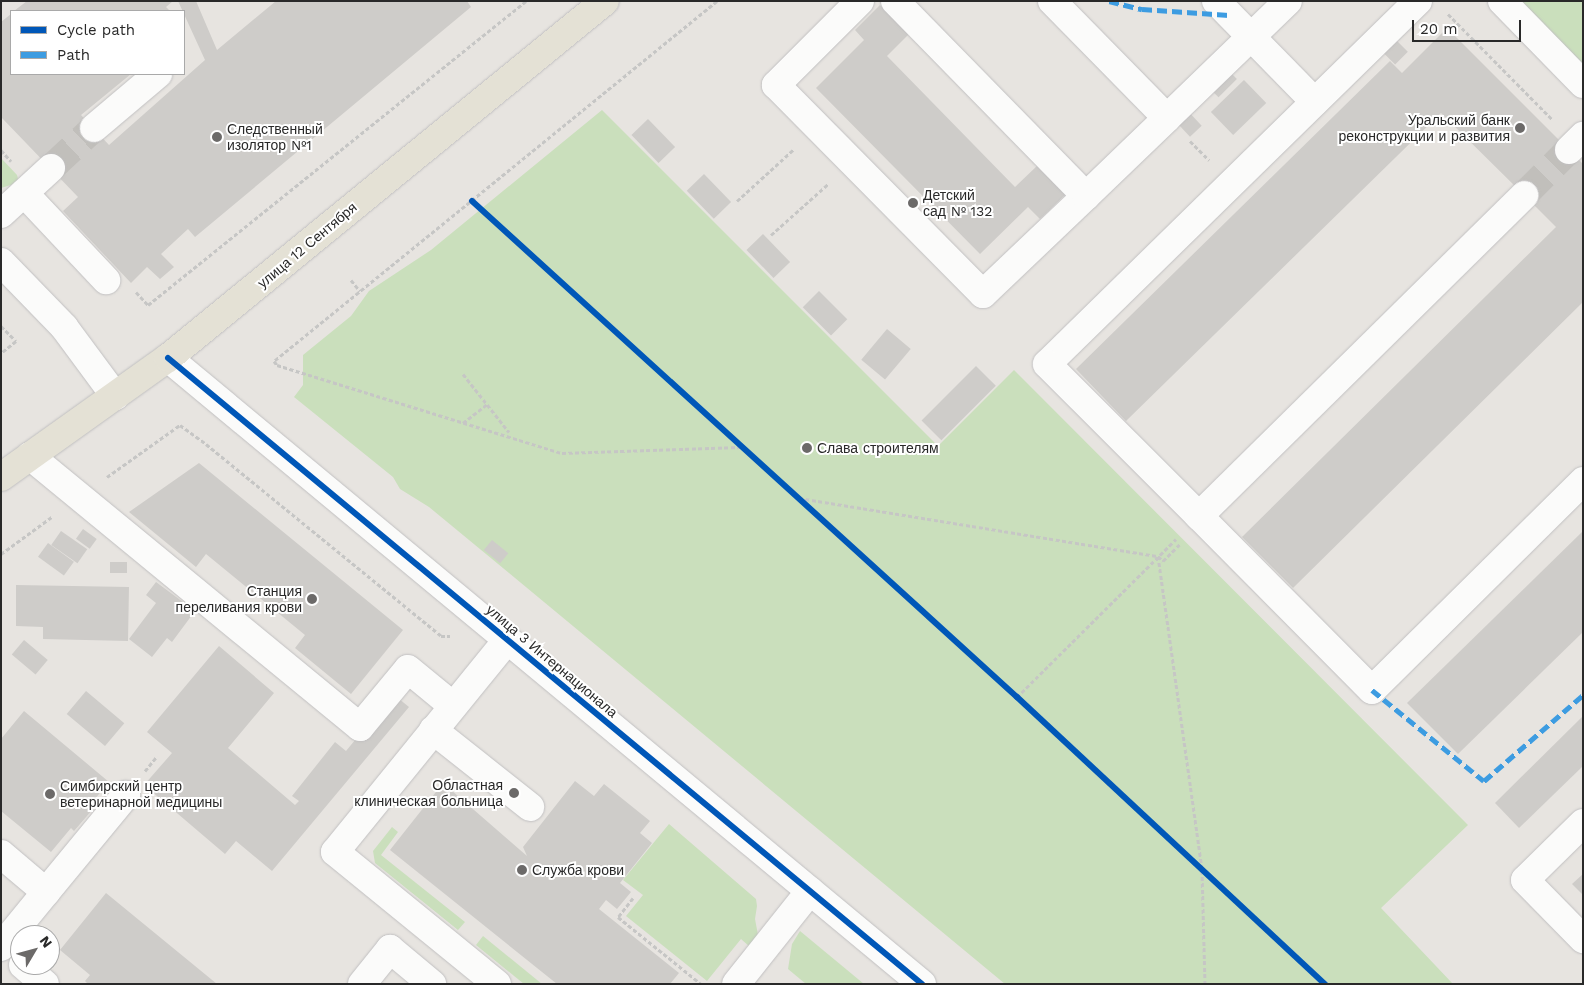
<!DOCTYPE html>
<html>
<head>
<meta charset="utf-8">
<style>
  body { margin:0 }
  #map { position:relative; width:1584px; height:985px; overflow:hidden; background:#e7e4e0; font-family:"Work Sans",sans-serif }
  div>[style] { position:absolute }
  .green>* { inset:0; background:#cadfbc }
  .building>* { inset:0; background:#ceccc9; transform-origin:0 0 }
  .minor-tunnel>* { height:28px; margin-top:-14px; transform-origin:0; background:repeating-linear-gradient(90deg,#c1bfbb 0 28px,transparent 0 42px) }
  .path>* { height:3px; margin-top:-1.5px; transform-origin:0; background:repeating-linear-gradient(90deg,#c6c6c5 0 4px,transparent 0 6.5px) }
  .roads { filter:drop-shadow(0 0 1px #c1c0c1) drop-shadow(0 0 1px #c1c0c1) }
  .minor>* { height:28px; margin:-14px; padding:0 14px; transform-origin:14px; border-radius:14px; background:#fbfbfa }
  .major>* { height:28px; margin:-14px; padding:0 14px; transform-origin:14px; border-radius:14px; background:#e4e1d5 }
  .quiet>* { height:5px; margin-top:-2.5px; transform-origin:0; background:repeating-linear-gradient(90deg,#3d9ce1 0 10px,transparent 0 15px) }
  .cycleway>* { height:6px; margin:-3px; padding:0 3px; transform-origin:3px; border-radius:3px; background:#0057b8 }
  .dots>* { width:14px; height:14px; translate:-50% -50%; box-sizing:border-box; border:2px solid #fff; border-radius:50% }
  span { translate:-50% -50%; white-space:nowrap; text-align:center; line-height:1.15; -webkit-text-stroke:4px #fff; paint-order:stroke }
  .poi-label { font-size:14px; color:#292929 }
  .right { translate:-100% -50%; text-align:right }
  .left { translate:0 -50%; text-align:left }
  .street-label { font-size:14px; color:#292929 }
  .frame { position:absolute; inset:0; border:2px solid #292929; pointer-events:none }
  .legend { position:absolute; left:10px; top:10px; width:175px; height:65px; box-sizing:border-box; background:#fff; border:1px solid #a9a9a9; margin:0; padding:6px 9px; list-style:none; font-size:15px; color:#292929 }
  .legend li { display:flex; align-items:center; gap:10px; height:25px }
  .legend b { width:25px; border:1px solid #a9a9a9 }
  .north { position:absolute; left:10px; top:925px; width:50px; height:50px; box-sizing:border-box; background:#fff; border:1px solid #a9a9a9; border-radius:50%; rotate:53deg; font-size:14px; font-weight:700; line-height:20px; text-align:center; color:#292929 }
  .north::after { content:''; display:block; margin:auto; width:18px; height:22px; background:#6c6a69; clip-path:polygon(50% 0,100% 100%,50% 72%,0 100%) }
  .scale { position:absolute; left:1412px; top:20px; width:109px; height:22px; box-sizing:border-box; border:2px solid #292929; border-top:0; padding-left:6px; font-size:15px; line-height:18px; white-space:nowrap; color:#292929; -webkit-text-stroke:4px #fff; paint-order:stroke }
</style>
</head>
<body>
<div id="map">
  <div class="green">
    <div style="clip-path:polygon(1515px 1px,1583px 1px,1583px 70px)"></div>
    <div style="clip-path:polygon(602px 110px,938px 446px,1014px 370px,1468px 825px,1381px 908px,1453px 984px,1005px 984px,509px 573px,429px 507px,400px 489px,393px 477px,294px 397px,303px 385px,303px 355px,351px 316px,369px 291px,431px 250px)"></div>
    <div style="clip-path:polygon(1px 158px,17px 175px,18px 179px,14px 184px,1px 188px)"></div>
    <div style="clip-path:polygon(669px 824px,756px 899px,757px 906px,755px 919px,758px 935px,750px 947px,741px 939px,707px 981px,626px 916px,643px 895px,623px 880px)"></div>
    <div style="clip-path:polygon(392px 827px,398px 832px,381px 855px,465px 922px,458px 930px,375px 863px,373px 851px)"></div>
    <div style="clip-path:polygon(800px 931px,864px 984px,806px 984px,788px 969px,792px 944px)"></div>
    <div style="clip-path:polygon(483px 936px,542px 984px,524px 984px,476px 945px)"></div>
  </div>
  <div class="building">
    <div style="clip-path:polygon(27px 1px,173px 1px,166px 7px,170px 11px,14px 11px)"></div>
    <div style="clip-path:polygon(178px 1px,196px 1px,217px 50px,276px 1px,467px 1px,471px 7px,195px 237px,188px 229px,161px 254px,174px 267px,160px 279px,147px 267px,131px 283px,63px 211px,78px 197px,1px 117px,1px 22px,11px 14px,11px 74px,131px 74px,81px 115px,109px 145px,205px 60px)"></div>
    <div style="clip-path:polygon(880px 5px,909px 34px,887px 56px,1015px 187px,1038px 165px,1067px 193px,1040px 219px,1028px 207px,980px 254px,816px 88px,864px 40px,855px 30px)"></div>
    <div style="clip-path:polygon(1447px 28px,1583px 164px,1583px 302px,1293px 588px,1242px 537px,1556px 227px,1524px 195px,1441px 113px,1126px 421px,1076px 369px,1390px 61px,1402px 73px)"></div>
    <div style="left:1393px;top:37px;width:21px;height:18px;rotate:45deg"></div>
    <div style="left:1227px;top:69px;width:14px;height:26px;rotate:45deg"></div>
    <div style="left:1244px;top:80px;width:32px;height:46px;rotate:46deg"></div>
    <div style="left:1186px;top:109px;width:23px;height:16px;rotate:47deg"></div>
    <div style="left:648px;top:119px;width:39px;height:23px;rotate:46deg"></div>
    <div style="left:704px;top:174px;width:39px;height:24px;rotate:46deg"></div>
    <div style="left:763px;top:234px;width:39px;height:23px;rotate:46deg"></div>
    <div style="left:819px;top:291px;width:40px;height:23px;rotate:45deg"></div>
    <div style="left:887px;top:329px;width:31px;height:40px;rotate:40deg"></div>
    <div style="left:976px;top:366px;width:28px;height:77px;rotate:45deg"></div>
    <div style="clip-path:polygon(199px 463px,403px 630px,351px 694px,295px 648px,305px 635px,206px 554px,196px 567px,129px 512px)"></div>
    <div style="left:83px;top:529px;width:17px;height:12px;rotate:36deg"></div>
    <div style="left:61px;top:531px;width:32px;height:17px;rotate:35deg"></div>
    <div style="clip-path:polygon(1583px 531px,1583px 632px,1458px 754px,1407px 703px)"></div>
    <div style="left:492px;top:540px;width:21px;height:13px;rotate:39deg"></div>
    <div style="left:48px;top:543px;width:32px;height:17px;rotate:36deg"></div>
    <div style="left:110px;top:562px;width:17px;height:11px"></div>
    <div style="clip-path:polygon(156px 582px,195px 611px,172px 642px,167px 638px,152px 657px,129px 639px,156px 603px,146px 595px)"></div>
    <div style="clip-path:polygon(16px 585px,129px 587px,128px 641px,43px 639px,43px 627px,16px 626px)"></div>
    <div style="left:24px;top:640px;width:31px;height:19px;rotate:40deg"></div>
    <div style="clip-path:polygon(219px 646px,274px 693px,228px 748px,295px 805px,299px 801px,292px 796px,335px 742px,346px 751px,393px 694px,409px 707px,272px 871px,236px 841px,225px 854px,144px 785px,172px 753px,147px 732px)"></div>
    <div style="left:86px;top:691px;width:50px;height:30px;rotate:40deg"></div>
    <div style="clip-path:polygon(24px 711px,109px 782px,89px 806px,93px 809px,74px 831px,71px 828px,51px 852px,1px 811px,1px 739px)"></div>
    <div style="clip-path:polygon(1583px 716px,1583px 766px,1519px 828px,1495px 803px)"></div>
    <div style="clip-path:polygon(575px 781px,594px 796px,604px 784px,650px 821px,640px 833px,652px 843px,620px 883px,631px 892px,617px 909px,606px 900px,599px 909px,679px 973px,670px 984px,557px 984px,390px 850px,443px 783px,527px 856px,523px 847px)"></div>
    <div style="clip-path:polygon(1583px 874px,1583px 895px,1572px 884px)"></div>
    <div style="clip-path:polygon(106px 893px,217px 984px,88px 984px,85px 981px,90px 975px,60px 950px)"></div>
  </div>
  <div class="minor-tunnel">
    <div style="left:51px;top:168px;width:59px;rotate:-42.9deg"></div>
    <div style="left:1524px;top:195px;width:64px;rotate:-45deg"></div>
  </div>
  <div class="path">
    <div style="left:717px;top:1px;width:571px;rotate:140.9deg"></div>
    <div style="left:274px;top:361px;width:5px;rotate:53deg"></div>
    <div style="left:277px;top:365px;width:298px;rotate:17.2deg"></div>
    <div style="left:562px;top:453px;width:178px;rotate:-1.9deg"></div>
    <div style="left:1448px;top:14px;width:148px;rotate:45.3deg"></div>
    <div style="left:1190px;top:141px;width:27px;rotate:45deg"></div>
    <div style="left:1px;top:150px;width:15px;rotate:48deg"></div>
    <div style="left:472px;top:201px;width:737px;rotate:42.31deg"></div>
    <div style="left:1017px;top:697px;width:421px;rotate:43deg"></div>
    <div style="left:737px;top:201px;width:77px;rotate:-42.4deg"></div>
    <div style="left:771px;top:235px;width:76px;rotate:-41.8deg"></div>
    <div style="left:351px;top:280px;width:14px;rotate:51deg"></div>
    <div style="left:136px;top:292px;width:18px;rotate:47deg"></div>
    <div style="left:148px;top:305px;width:485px;rotate:-38.8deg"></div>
    <div style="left:1px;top:326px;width:21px;rotate:45deg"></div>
    <div style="left:16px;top:341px;width:19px;rotate:141deg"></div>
    <div style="left:463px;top:374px;width:74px;rotate:51.6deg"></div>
    <div style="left:463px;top:423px;width:31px;rotate:-38deg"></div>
    <div style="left:107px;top:477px;width:90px;rotate:-35.5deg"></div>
    <div style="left:180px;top:425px;width:32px;rotate:36deg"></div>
    <div style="left:206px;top:444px;width:303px;rotate:39.2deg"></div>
    <div style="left:441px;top:636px;width:9px"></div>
    <div style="left:799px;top:498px;width:364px;rotate:9.2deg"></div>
    <div style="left:1158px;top:556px;width:7px;rotate:45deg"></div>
    <div style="left:1163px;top:561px;width:25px;rotate:-45deg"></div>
    <div style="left:1px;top:554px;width:64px;rotate:-36.2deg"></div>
    <div style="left:1158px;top:556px;width:317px;rotate:82deg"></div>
    <div style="left:1202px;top:870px;width:114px;rotate:88.5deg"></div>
    <div style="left:1017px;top:697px;width:224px;rotate:-44.8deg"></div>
    <div style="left:145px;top:771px;width:19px;rotate:-51deg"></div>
    <div style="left:633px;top:898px;width:24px;rotate:128deg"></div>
    <div style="left:618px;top:917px;width:107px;rotate:38.9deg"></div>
  </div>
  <div class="roads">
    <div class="minor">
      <div style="left:860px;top:1px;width:119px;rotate:135deg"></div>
      <div style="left:776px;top:85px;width:294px;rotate:45.3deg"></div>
      <div style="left:983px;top:294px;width:142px;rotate:-43.6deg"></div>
      <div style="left:895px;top:1px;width:273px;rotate:45.6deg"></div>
      <div style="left:1086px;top:196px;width:112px;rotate:-43.9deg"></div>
      <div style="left:1052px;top:1px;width:164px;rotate:45.5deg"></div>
      <div style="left:1167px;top:118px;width:168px;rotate:-44deg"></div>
      <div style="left:1216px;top:1px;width:141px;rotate:45.6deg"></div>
      <div style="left:1418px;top:1px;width:519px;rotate:135.62deg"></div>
      <div style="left:1047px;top:364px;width:215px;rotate:45deg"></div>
      <div style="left:1199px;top:516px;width:457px;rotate:-44.6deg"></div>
      <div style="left:1502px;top:1px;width:116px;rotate:45.7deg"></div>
      <div style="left:94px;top:128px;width:84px;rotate:-40.2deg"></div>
      <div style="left:1569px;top:150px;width:20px;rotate:-45deg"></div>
      <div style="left:24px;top:193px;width:120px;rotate:46.7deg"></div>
      <div style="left:1px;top:214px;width:68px;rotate:-42.6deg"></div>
      <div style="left:1px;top:262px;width:91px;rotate:45.9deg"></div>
      <div style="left:64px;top:327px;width:86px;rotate:53.5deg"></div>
      <div style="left:168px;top:358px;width:980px;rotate:39.7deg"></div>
      <div style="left:30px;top:456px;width:427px;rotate:39.4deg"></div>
      <div style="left:360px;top:727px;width:75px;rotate:-50.4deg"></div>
      <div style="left:408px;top:669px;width:58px;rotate:39.4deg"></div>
      <div style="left:1199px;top:516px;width:245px;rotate:45.2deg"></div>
      <div style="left:1372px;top:690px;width:297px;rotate:-44.7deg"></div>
      <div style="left:433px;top:730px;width:124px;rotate:38.4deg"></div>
      <div style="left:1583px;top:823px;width:81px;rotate:135.5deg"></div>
      <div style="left:1525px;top:880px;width:83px;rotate:45.5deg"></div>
      <div style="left:1px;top:854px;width:59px;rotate:40.2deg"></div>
      <div style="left:46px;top:892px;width:126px;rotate:-50.5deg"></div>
      <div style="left:1px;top:947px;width:71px;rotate:-50.7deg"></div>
      <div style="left:23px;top:965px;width:29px;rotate:41deg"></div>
      <div style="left:362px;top:984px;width:45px;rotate:-51.3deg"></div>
      <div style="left:390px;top:949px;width:55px;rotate:39.8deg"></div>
      <div style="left:497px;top:984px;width:209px;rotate:-140.8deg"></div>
      <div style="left:335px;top:852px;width:273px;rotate:-50.9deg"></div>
      <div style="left:736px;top:984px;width:119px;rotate:-51.5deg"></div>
    </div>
    <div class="major">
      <div style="left:1px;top:477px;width:205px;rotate:-35.5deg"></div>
      <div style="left:168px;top:358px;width:564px;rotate:-39.25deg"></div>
    </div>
  </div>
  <div class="quiet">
    <div style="left:1109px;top:1px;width:34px;rotate:14deg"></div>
    <div style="left:1142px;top:9px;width:87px;rotate:3.9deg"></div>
    <div style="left:1372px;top:690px;width:144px;rotate:39.1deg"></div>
    <div style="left:1484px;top:781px;width:131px;rotate:-41deg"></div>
  </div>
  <div class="cycleway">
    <div style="left:472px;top:201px;width:737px;rotate:42.31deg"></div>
    <div style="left:1017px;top:697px;width:421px;rotate:43deg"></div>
    <div style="left:168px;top:358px;width:980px;rotate:39.7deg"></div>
  </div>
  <div class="dots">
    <div style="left:1520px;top:128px;background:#6c6a69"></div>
    <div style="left:217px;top:137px;background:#6c6a69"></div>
    <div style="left:913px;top:203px;background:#6c6a69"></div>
    <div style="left:807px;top:448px;background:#6c6a69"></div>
    <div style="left:312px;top:599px;background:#6c6a69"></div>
    <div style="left:514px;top:793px;background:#6c6a69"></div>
    <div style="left:50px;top:794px;background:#6c6a69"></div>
    <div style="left:522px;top:870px;background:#6c6a69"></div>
  </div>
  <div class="poi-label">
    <span class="right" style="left:1510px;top:128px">Уральский банк<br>реконструкции и развития</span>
    <span class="left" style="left:227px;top:137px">Следственный<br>изолятор №1</span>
    <span class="left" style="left:923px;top:203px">Детский<br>сад № 132</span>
    <span class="left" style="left:817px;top:448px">Слава строителям</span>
    <span class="right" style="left:302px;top:599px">Станция<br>переливания крови</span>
    <span class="right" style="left:503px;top:793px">Областная<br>клиническая больница</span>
    <span class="left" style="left:60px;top:794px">Симбирский центр<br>ветеринарной медицины</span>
    <span class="left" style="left:532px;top:870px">Служба крови</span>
  </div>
  <div class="street-label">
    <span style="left:307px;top:245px;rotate:-40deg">улица 12 Сентября</span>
    <span style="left:552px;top:661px;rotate:40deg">улица 3 Интернационала</span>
  </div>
  <div class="frame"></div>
  <ul class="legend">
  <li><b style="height:6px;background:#0057b8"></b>Cycle path</li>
  <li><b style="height:6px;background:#3d9ce1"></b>Path</li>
  </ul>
  <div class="north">N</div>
  <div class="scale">20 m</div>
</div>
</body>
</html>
